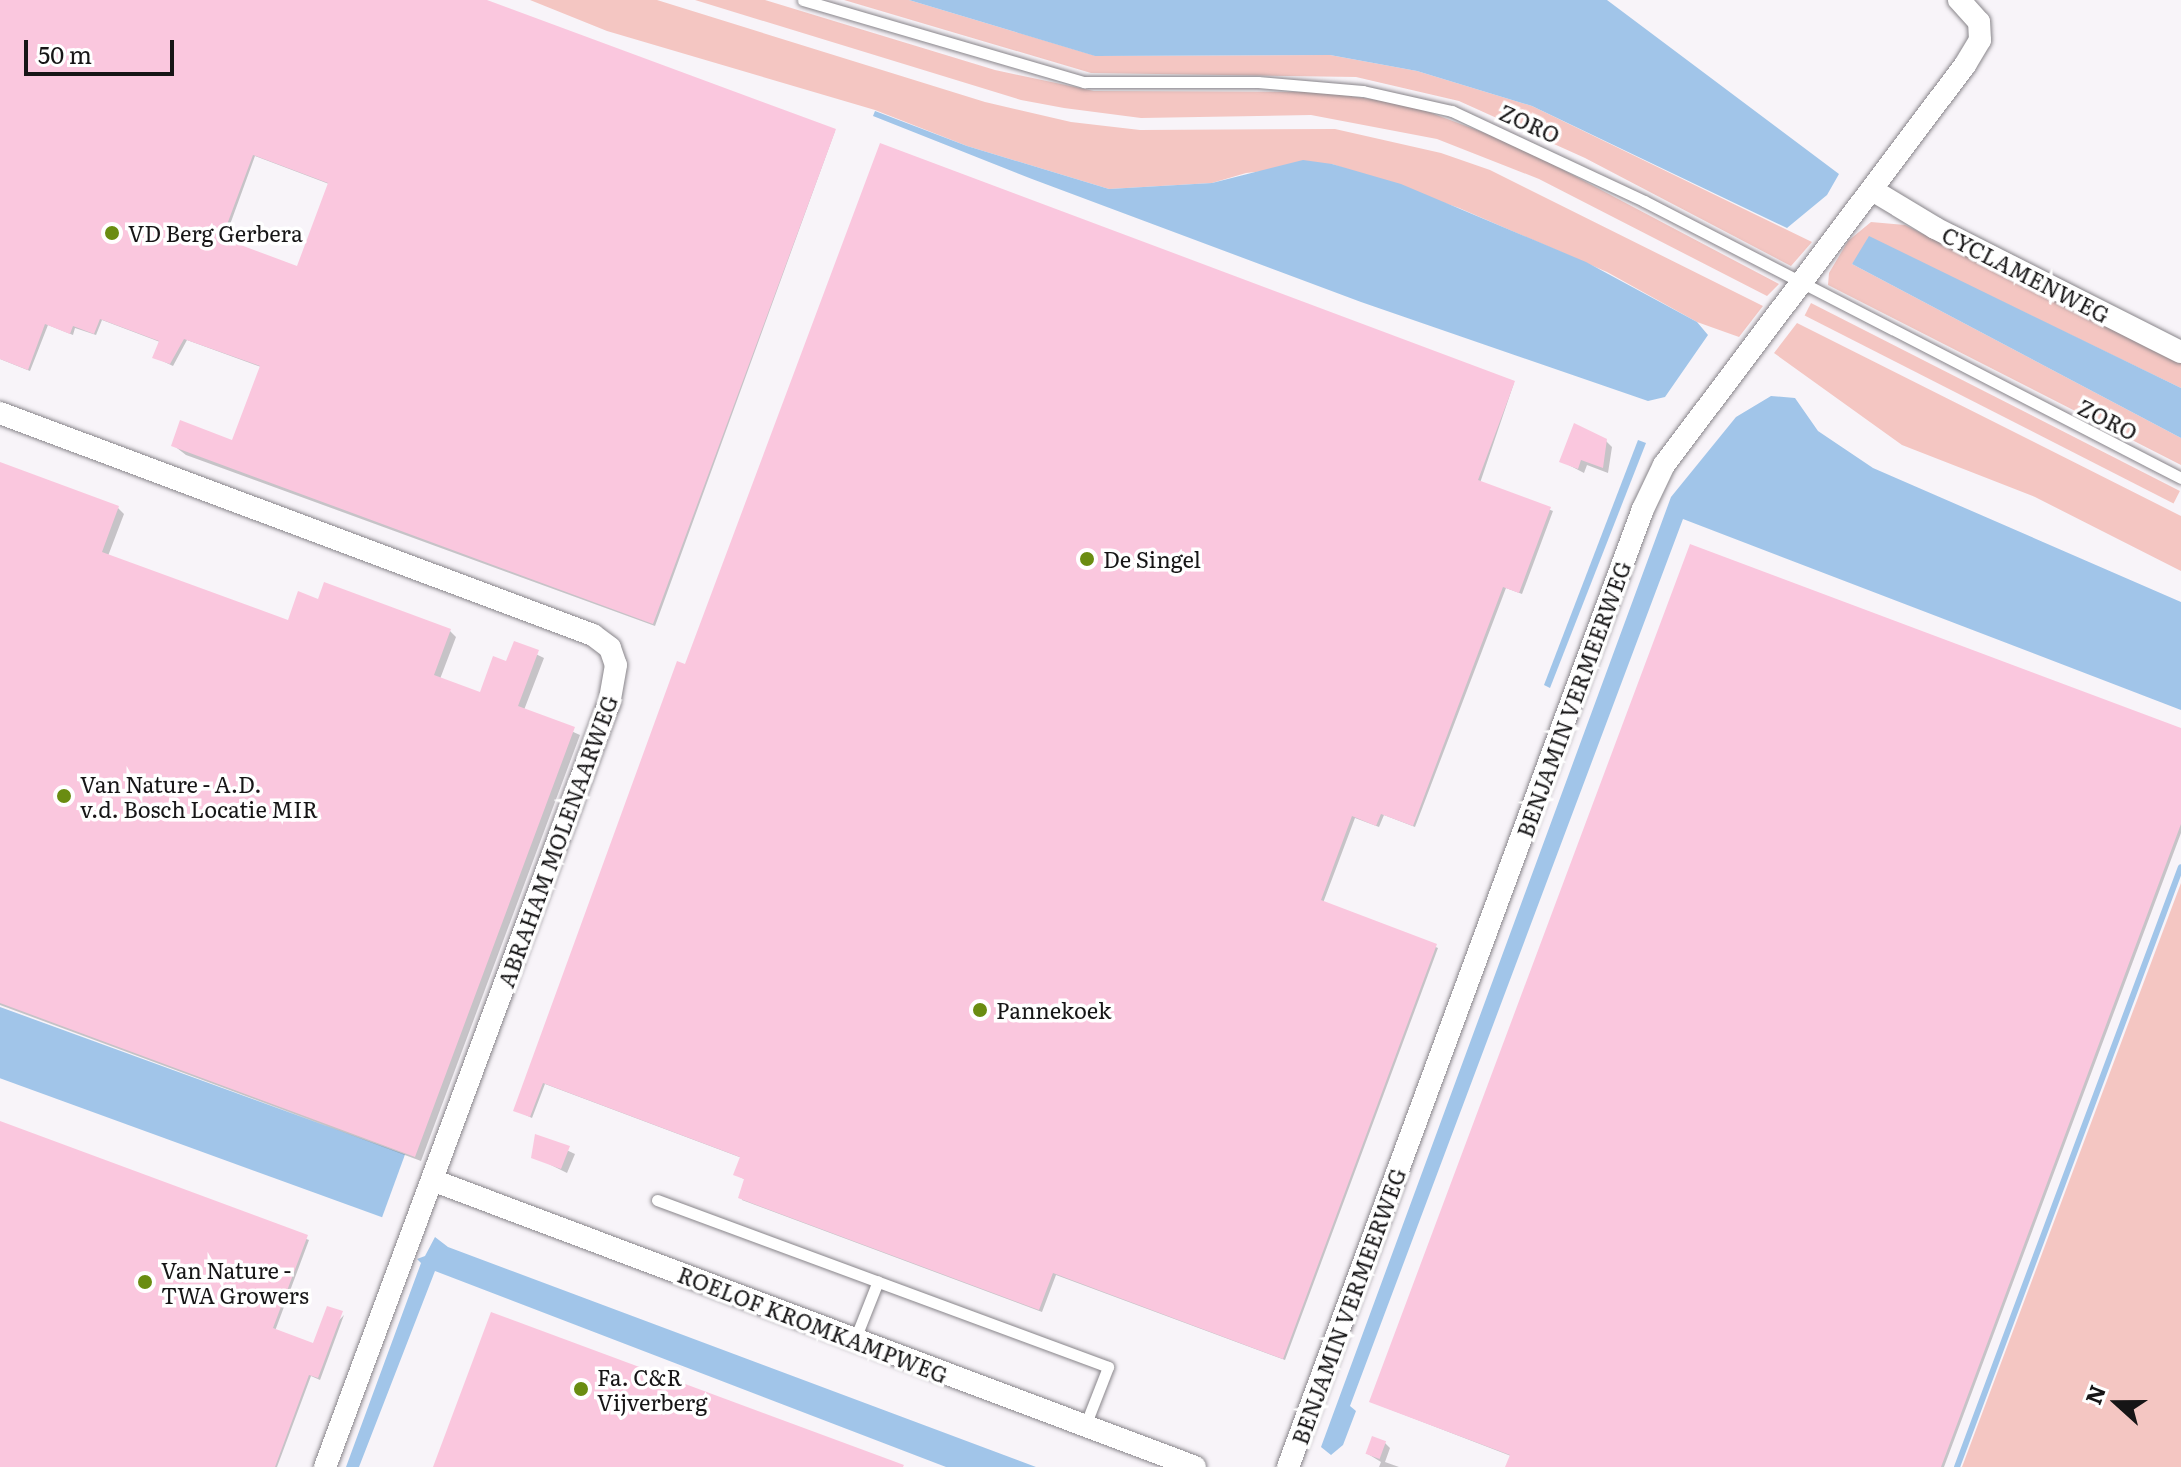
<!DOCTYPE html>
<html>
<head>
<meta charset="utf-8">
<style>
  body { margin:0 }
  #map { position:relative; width:2181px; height:1467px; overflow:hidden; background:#f8f4f9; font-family:Literata,serif }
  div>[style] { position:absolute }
  .green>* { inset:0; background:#f4c6c2; transform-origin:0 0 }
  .water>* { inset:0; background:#a1c5e9; transform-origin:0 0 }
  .shadow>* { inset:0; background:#0003 }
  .stream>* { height:6px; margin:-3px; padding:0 3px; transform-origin:3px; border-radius:3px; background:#a1c5e9 }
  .building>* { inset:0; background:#fac7de; transform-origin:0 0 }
  .roads { filter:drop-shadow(0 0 2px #88858a) drop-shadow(0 0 2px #88858a) }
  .service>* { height:11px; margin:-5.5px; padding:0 5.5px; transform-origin:5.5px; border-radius:5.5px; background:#fff }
  .minor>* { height:22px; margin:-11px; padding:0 11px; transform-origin:11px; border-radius:11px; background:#fff }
  .dots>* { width:22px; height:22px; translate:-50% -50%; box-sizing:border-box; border:4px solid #fff; border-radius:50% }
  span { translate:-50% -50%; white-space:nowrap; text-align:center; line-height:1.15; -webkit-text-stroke:7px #fff; paint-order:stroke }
  .street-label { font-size:22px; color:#161516 }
  .poi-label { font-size:22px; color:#161516 }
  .left { translate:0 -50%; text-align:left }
  .north { position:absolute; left:2077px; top:1363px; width:80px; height:80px; -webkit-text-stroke:6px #fff; paint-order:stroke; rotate:291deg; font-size:22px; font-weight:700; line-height:32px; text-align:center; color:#161516 }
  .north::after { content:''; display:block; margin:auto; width:28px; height:36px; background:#161516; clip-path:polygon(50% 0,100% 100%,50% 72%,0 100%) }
  .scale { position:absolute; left:24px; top:40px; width:150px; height:36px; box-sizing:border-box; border:4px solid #161516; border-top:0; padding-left:10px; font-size:24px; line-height:28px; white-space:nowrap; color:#161516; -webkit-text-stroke:6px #fff; paint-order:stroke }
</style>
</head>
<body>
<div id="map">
  <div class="green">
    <div style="clip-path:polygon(530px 0,657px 0,985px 102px,1071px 122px,1140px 130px,1335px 129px,1441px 153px,1490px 170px,1763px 306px,1739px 337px,1697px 322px,1607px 272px,1459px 208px,1332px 164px,1246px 173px,1212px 183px,1109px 189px,967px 146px,875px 110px,607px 31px)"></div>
    <div style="clip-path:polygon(695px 0,765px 0,995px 70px,1094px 91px,1323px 92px,1410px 105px,1514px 144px,1779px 284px,1767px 296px,1539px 179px,1437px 139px,1311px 115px,1141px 118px,1064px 108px,1021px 100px)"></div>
    <div style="clip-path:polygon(844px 0,909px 0,1096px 56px,1330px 55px,1417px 71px,1532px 106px,1812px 242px,1791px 266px,1585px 158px,1459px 101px,1356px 77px,1091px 73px)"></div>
    <div style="clip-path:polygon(1871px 222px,1905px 225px,2181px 363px,2181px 388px,1872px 239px,1852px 264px,2181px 438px,2181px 465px,1828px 285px,1829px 273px,1848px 241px)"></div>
    <div style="left:1811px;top:303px;width:414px;height:14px;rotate:27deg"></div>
    <div style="clip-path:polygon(1797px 323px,2181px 516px,2181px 571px,2035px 497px,1902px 445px,1774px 353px)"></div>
    <div style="clip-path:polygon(2181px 883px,2181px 1467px,1962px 1467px)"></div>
  </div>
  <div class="water">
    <div style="clip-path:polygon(909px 0,1607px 0,1839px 174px,1827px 195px,1787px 228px,1532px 106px,1417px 71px,1330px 55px,1095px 56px)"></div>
    <div style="clip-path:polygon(875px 111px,967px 146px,1109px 189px,1212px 183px,1303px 160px,1332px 164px,1401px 184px,1586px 262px,1697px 322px,1708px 335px,1665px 397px,1648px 401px,1361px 302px,1032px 179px,873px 116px)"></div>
    <div style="clip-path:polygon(1869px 236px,2181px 388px,2181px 438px,1852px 264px)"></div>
    <div style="clip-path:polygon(1771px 396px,1795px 398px,1818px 431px,1873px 468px,2181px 602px,2181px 710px,1683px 519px,1350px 1406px,1356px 1411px,1343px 1445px,1331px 1455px,1321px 1447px,1671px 497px,1736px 417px)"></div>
    <div style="clip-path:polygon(1638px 440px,1646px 443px,1550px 688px,1544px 685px)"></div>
    <div style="left:0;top:1007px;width:431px;height:67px;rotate:20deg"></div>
    <div style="clip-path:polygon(435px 1237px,448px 1247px,1036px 1467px,946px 1467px,435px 1271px,359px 1467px,346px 1467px,421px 1263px,417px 1259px,425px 1256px)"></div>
  </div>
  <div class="shadow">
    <div style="clip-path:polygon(evenodd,0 0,482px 0,835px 131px,655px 626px,186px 455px,173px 445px,233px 442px,261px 367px,187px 340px,173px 366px,154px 357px,160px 342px,102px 320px,96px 335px,75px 328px,73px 335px,48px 325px,30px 371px,0 359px,0 0,255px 156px,329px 184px,298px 269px,224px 241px,255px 156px)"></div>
    <div style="clip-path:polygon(1514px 383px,1480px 483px,1553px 511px,1522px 594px,1506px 588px,1415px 827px,1384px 815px,1379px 827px,1355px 818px,1323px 903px,1438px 948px,1285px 1360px,1056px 1275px,1042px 1312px,742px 1200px,746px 1180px,736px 1175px,742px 1158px,545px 1084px,532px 1118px,515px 1110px,687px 666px)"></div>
    <div style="clip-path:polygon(1606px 441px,1612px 447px,1608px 473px,1587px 465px,1584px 473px,1561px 461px)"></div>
    <div style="clip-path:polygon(0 467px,118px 508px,124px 514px,108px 556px,289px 623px,319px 601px,450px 631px,456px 637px,440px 679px,481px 694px,508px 663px,515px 644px,544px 658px,524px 710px,580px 735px,421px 1161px,0 1005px)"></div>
    <div style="clip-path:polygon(2181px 730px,2181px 833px,1944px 1467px,1507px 1467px,1511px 1456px,1371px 1402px)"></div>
    <div style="clip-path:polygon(0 1123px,309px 1240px,275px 1331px,315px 1346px,344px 1315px,320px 1380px,311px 1376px,277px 1467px,0 1467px)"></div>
    <div style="clip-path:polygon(536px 1136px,575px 1154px,567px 1173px,533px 1156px)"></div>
    <div style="clip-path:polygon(1385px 1443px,1390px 1448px,1385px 1462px,1399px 1467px,1379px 1467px,1381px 1462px,1368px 1454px)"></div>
  </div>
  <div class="stream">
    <div style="left:1957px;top:1467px;width:640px;rotate:-69.53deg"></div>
  </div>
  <div class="building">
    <div style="clip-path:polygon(evenodd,0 0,487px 0,836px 129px,653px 624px,171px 446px,180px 420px,232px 440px,260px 366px,184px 339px,170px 364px,152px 358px,159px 341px,100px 319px,94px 334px,73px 326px,70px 334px,45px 324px,28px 370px,0 359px,0 0,253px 155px,328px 183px,297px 266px,222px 238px,253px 155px)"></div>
    <div style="clip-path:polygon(880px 143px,1515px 381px,1478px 480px,1551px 507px,1519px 593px,1503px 587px,1413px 826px,1381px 814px,1376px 826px,1352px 816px,1321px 900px,1437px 944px,1283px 1359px,1053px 1273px,1039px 1310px,738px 1198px,744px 1179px,733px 1175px,740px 1157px,543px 1083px,530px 1117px,513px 1111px,677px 661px,685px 664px)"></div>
    <div style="clip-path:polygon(1574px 423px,1607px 439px,1603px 468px,1581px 460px,1578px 469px,1559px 462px)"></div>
    <div style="clip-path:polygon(0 462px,119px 506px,102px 552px,288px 620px,298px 591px,318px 599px,324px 582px,451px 629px,434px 675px,480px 692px,493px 656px,506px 661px,514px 641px,539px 650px,518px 706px,575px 727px,415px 1157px,0 1003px)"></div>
    <div style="clip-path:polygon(1690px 544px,2181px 728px,2181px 824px,1941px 1467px,1505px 1467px,1510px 1455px,1369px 1402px)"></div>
    <div style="clip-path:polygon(0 1121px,308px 1235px,273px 1328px,313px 1343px,327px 1306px,343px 1311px,318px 1378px,309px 1375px,275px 1467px,0 1467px)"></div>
    <div style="clip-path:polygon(535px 1134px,570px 1146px,561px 1169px,531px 1158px)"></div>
    <div style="clip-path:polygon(491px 1312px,904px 1465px,903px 1467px,433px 1467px)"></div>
    <div style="left:1372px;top:1436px;width:15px;height:19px;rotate:20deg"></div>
  </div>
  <div class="roads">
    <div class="service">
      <div style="left:803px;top:0;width:293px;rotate:16.3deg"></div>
      <div style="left:1084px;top:82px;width:174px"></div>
      <div style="left:1258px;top:82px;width:105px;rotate:4.9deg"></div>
      <div style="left:1363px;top:91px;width:91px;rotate:12.7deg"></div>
      <div style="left:1452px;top:111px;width:212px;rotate:25.1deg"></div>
      <div style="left:1644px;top:201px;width:604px;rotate:27.29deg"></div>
      <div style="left:657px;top:1200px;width:481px;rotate:20.3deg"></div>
      <div style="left:1108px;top:1367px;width:63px;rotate:111.3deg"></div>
      <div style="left:855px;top:1339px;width:62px;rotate:-68.4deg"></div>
    </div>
    <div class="minor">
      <div style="left:1874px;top:191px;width:71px;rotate:31.2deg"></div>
      <div style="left:1935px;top:228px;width:275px;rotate:26.8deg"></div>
      <div style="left:0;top:413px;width:633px;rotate:20.52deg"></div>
      <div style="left:593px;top:635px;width:21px;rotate:37deg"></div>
      <div style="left:610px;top:648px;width:18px;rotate:71deg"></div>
      <div style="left:616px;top:665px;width:39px;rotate:100deg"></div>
      <div style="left:609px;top:703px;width:815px;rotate:110.39deg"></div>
      <div style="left:432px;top:1180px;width:815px;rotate:20.61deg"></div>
      <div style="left:1288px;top:1467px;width:1022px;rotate:-69.67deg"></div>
      <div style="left:1643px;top:509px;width:49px;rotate:-64.5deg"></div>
      <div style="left:1664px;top:465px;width:501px;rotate:-53.04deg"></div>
      <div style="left:1965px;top:65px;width:29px;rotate:-59deg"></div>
      <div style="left:1980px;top:40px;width:18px;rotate:-93deg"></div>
      <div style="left:1979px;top:22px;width:30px;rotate:-132deg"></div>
    </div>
  </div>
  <div class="dots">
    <div style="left:112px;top:233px;background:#6a8c11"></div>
    <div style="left:1087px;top:559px;background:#6a8c11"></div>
    <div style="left:64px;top:796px;background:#6a8c11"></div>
    <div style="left:980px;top:1010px;background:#6a8c11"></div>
    <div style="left:145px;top:1282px;background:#6a8c11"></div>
    <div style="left:581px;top:1389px;background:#6a8c11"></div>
  </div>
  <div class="street-label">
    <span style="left:1530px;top:123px;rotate:24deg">ZORO</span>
    <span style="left:2026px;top:274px;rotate:27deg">CYCLAMENWEG</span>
    <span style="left:2108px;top:419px;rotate:27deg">ZORO</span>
    <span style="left:1573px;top:699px;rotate:-70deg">BENJAMIN VERMEERWEG</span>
    <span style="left:557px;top:841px;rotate:-70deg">ABRAHAM MOLENAARWEG</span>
    <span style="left:1348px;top:1306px;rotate:-70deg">BENJAMIN VERMEERWEG</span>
    <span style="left:813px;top:1324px;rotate:21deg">ROELOF KROMKAMPWEG</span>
  </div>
  <div class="poi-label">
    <span class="left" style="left:128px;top:233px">VD Berg Gerbera</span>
    <span class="left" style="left:1103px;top:559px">De Singel</span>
    <span class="left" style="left:80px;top:796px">Van Nature - A.D.<br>v.d. Bosch Locatie MIR</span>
    <span class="left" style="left:996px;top:1010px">Pannekoek</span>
    <span class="left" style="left:161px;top:1282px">Van Nature -<br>TWA Growers</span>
    <span class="left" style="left:597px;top:1389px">Fa. C&amp;R<br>Vijverberg</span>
  </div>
  <div class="north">N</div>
  <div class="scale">50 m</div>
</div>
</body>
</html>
